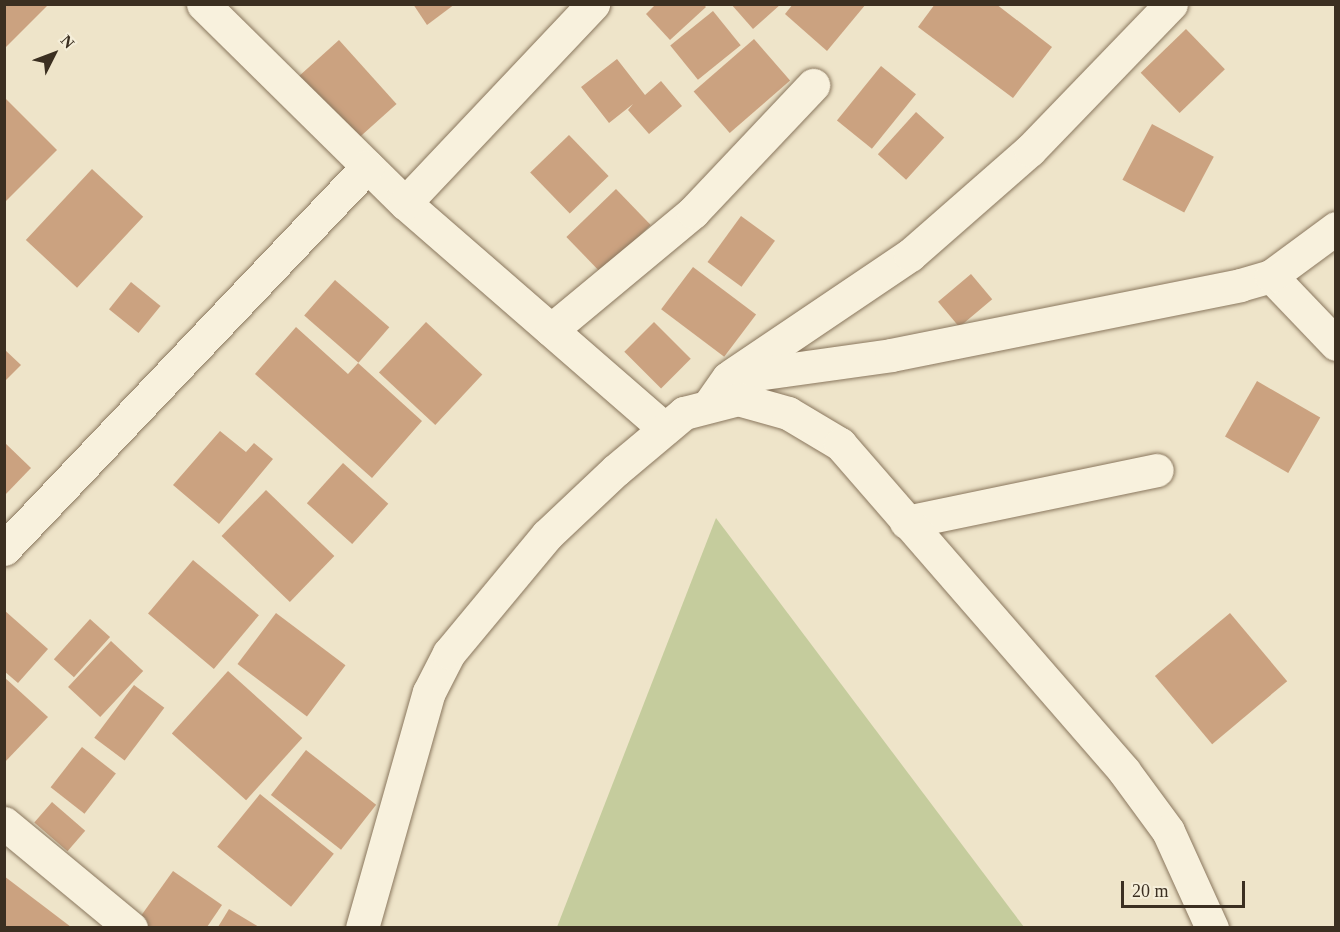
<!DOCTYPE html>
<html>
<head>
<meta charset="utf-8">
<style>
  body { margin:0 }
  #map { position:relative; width:1340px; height:932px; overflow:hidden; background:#eee4c9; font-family:Georgia,serif }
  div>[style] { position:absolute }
  .green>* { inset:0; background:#c5cc9d }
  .building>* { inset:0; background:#cba280; transform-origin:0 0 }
  .roads { filter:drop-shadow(0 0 2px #8a775e) drop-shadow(0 0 2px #8a775e) }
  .minor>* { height:33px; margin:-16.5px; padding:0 16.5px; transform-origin:16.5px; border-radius:16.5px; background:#f8f1dd }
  span { translate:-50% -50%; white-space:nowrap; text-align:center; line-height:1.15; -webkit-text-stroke:5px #f5eed9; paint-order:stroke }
  .frame { position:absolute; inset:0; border:6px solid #3b2f21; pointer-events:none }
  .north { position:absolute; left:24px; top:24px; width:60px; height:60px; -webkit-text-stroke:4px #f5eed9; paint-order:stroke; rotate:48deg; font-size:16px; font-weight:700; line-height:24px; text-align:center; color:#3b2f21 }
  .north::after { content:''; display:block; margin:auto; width:21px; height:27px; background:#3b2f21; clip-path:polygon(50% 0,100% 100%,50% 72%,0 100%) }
  .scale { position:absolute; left:1121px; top:881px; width:124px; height:27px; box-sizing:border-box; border:3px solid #3b2f21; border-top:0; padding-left:8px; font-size:18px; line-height:21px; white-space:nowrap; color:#3b2f21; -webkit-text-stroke:4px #f5eed9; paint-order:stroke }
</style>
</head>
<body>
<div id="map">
  <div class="green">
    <div style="clip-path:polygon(716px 518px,1024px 927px,557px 927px)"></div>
  </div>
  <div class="building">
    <div style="clip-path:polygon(413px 4px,455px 4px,427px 25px)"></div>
    <div style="clip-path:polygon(656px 4px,703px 4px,706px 7px,670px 40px,646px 14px)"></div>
    <div style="clip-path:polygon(731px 4px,781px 4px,753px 29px)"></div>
    <div style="clip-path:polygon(793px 4px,866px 4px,827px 51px,785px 14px)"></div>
    <div style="clip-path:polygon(935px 4px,996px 4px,1052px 47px,1013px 98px,918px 27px)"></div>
    <div style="clip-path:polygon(4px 5px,48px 5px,4px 49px)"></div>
    <div style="left:713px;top:11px;width:44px;height:55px;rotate:51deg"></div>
    <div style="left:1186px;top:29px;width:56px;height:63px;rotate:46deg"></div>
    <div style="left:754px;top:39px;width:55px;height:80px;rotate:49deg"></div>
    <div style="left:339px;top:40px;width:86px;height:54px;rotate:48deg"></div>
    <div style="clip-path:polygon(617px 59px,645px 95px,661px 81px,682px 106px,649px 134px,628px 110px,633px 104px,609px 123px,581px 87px)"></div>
    <div style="left:881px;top:66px;width:45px;height:70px;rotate:39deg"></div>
    <div style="clip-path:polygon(4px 97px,57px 150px,4px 203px)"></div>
    <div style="left:916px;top:112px;width:38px;height:57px;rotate:42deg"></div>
    <div style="left:1152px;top:124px;width:70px;height:63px;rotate:28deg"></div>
    <div style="left:569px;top:135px;width:57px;height:54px;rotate:46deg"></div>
    <div style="left:92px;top:169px;width:70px;height:97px;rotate:43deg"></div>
    <div style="left:616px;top:189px;width:50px;height:69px;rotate:46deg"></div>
    <div style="left:741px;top:216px;width:42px;height:57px;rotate:36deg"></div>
    <div style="left:693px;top:267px;width:79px;height:53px;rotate:37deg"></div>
    <div style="left:971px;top:274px;width:33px;height:43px;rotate:50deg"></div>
    <div style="left:335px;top:280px;width:72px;height:47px;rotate:41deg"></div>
    <div style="left:131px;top:282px;width:38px;height:35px;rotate:39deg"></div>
    <div style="left:426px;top:322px;width:77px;height:69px;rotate:43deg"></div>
    <div style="left:654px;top:322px;width:52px;height:42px;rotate:45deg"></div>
    <div style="clip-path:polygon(296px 327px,348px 374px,358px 363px,422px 421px,372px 478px,255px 374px)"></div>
    <div style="clip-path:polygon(4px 349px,21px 365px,4px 382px)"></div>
    <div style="left:1257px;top:381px;width:73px;height:64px;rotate:30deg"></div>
    <div style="clip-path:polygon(220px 431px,246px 452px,254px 443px,273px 459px,219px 524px,173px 485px)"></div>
    <div style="clip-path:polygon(4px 442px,31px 468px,4px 496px)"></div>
    <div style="left:343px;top:463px;width:61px;height:54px;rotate:42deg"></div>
    <div style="left:266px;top:490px;width:95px;height:64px;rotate:44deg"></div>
    <div style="left:193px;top:560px;width:86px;height:70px;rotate:40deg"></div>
    <div style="clip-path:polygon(4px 610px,48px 649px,18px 683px,4px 671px)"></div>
    <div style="left:276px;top:613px;width:87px;height:64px;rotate:37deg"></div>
    <div style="left:1230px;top:613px;width:89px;height:98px;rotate:50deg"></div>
    <div style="left:90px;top:619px;width:27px;height:54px;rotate:42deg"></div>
    <div style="left:111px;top:641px;width:44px;height:63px;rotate:43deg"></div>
    <div style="left:228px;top:671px;width:100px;height:84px;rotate:42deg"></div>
    <div style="clip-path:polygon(4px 677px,48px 717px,4px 763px)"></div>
    <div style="left:134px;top:685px;width:38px;height:66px;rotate:37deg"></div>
    <div style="left:82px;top:747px;width:43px;height:51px;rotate:38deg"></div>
    <div style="left:306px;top:750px;width:89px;height:57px;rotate:38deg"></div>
    <div style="left:260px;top:794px;width:95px;height:68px;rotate:39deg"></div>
    <div style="left:52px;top:802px;width:44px;height:27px;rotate:41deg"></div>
    <div style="clip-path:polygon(173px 871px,222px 905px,207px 927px,149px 927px,138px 920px)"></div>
    <div style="clip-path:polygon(4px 876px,71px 927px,4px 927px)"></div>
    <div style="clip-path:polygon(229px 909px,259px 927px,218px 927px)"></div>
  </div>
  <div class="roads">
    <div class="minor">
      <div style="left:203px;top:4px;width:284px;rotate:44.6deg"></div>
      <div style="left:405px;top:203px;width:344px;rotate:41deg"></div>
      <div style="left:405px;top:203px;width:274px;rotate:-46.6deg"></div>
      <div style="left:1271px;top:276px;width:94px;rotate:46.3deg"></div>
      <div style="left:551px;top:330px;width:185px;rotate:-39.7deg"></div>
      <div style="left:693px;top:212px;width:175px;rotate:-46.6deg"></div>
      <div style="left:732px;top:375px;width:215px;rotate:-34deg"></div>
      <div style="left:910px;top:255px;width:159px;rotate:-41.2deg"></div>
      <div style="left:1030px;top:150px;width:203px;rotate:-46deg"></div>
      <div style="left:711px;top:402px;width:29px;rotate:-55deg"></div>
      <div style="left:728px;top:378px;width:165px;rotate:-8deg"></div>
      <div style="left:891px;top:355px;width:356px;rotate:-11.3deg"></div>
      <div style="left:1240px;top:285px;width:32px;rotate:-16deg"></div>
      <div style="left:1271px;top:276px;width:81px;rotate:-36.4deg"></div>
      <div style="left:906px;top:522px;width:256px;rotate:-11.7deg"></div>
      <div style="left:4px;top:549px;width:528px;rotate:-46.46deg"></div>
      <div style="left:4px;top:823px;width:165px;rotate:39.6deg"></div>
      <div style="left:362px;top:928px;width:245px;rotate:-74.2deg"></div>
      <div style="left:429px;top:692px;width:44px;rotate:-62.9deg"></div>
      <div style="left:449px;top:653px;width:153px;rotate:-50.3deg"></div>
      <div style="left:547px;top:535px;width:95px;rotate:-43.3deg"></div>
      <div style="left:616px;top:470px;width:89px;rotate:-40deg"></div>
      <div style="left:684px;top:413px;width:56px;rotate:-14.5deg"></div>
      <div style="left:738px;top:399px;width:52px;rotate:15.6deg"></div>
      <div style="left:788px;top:413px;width:61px;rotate:30.8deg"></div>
      <div style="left:840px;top:444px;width:433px;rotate:49deg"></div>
      <div style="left:1124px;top:771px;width:74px;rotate:53.7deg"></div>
      <div style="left:1168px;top:831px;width:107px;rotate:65.6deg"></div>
    </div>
  </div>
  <div class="frame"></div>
  <div class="north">N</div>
  <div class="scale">20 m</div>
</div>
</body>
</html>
